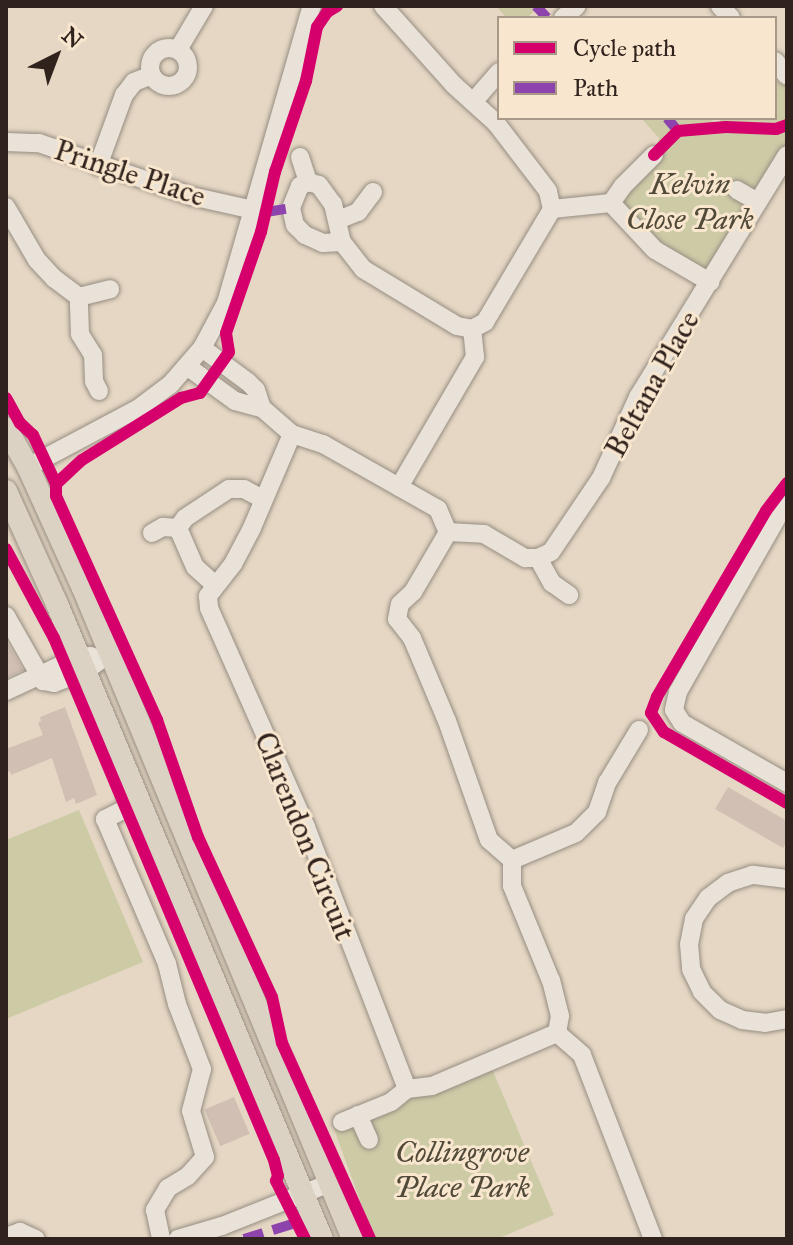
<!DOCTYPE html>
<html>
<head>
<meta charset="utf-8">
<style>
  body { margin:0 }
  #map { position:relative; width:793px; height:1245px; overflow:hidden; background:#e5d7c3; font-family:"IM FELL Great Primer",serif }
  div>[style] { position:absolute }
  .green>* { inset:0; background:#cdcaa6 }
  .building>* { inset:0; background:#d1bfb4; transform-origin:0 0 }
  .roads { filter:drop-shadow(0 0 2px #978d82) drop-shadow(0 0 2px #978d82) }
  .minor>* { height:18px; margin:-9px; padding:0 9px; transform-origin:9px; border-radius:9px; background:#e9e2d8 }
  .minor>.ring { margin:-9px; padding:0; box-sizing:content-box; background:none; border:18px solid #e9e2d8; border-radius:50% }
  .major>* { height:22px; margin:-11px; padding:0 11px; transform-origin:11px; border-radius:11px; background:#dcd2c3 }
  .quiet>* { height:10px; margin-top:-5px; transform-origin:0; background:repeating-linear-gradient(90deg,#8e44ad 0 20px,transparent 0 30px) }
  .cycleway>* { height:12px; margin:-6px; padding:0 6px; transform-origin:6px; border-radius:6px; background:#d6006c }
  span { translate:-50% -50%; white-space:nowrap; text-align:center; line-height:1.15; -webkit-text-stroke:6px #f8e6ce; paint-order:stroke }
  .street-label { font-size:30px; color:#30221c }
  .park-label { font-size:30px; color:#524a39; font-style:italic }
  .frame { position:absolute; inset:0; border:8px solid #30221c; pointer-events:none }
  .legend { position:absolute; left:497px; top:16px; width:280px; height:104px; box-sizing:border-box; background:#f8e6ce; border:2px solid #a89887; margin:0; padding:10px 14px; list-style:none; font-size:24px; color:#30221c }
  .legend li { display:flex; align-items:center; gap:16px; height:40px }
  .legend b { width:40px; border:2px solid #a89887 }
  .north { position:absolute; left:16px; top:16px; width:80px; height:80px; -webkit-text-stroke:6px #f8e6ce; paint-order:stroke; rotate:42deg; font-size:22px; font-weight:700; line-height:32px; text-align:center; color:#30221c }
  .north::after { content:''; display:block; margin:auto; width:28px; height:36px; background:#30221c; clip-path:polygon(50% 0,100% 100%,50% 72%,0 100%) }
</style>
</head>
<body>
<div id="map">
  <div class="green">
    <div style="clip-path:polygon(496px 6px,540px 6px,527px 18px,507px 18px)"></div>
    <div style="clip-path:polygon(787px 77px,787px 155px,710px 282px,655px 250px,611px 203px,654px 155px,659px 138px,641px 118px,710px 118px,716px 124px,723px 118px,775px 118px,775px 78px,780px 84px)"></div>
    <div style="clip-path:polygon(79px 810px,143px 962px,6px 1019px,6px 840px)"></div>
    <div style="clip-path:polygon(489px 1062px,554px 1215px,497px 1239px,374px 1239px,333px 1126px)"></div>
  </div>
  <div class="building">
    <div style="clip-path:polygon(6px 640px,23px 670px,6px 678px)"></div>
    <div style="clip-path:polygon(65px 707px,97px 795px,76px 804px,74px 798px,66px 802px,52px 758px,11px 775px,10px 771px,6px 773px,6px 749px,43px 735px,38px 723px,41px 721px,40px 717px)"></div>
    <div style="clip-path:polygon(728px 787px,787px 821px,787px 840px,783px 848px,715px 809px)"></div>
    <div style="left:234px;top:1097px;width:40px;height:32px;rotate:67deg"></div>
  </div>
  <div class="roads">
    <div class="minor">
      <div style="left:720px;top:6px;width:16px;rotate:47deg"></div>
      <div style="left:563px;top:18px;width:18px;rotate:-41deg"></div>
      <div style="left:179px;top:48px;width:49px;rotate:-59.2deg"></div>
      <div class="ring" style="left:150px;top:48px;width:20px;height:20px"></div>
      <div style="left:775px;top:61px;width:19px;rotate:51deg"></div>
      <div style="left:473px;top:102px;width:40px;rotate:-49deg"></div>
      <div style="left:6px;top:142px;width:33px;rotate:2deg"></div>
      <div style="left:39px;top:143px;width:161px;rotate:19.2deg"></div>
      <div style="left:191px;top:196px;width:64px;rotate:12.7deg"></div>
      <div style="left:654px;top:155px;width:44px;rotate:135deg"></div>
      <div style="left:623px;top:186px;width:21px;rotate:125deg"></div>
      <div style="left:611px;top:203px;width:64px;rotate:46.9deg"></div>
      <div style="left:655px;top:250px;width:64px;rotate:30.2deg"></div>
      <div style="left:300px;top:157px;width:26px;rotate:72deg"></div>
      <div style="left:308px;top:182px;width:11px;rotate:15deg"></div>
      <div style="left:319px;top:185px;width:24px;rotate:54deg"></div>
      <div style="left:333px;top:204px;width:39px;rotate:77deg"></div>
      <div style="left:342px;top:242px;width:19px;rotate:177deg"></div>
      <div style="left:323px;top:243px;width:20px;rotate:-156deg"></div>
      <div style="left:305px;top:235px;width:14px;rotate:-135deg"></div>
      <div style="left:295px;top:225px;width:17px;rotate:-103deg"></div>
      <div style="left:291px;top:208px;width:24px;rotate:-68deg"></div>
      <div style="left:300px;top:186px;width:9px;rotate:-27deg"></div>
      <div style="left:98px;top:166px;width:76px;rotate:-69.9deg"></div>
      <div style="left:124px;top:95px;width:16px;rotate:-52deg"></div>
      <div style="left:134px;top:82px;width:19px;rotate:-21deg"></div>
      <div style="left:737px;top:190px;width:24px;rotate:30deg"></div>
      <div style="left:6px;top:207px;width:61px;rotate:59.7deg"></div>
      <div style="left:37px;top:260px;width:26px;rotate:47deg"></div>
      <div style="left:55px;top:279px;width:30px;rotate:37deg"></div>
      <div style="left:552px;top:209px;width:59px;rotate:-5.8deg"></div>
      <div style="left:338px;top:220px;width:22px;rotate:-22deg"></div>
      <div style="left:358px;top:212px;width:25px;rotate:-53deg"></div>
      <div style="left:342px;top:242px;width:34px;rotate:52deg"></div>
      <div style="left:363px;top:269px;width:110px;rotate:31.2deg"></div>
      <div style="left:457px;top:326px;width:15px;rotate:11deg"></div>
      <div style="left:472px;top:329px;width:15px;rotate:-28deg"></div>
      <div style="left:485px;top:322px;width:131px;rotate:-59.3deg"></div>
      <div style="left:552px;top:209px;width:18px;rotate:-103deg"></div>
      <div style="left:548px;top:191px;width:86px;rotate:-127.4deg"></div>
      <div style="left:496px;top:123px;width:57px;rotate:-137.9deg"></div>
      <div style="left:454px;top:85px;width:106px;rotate:-131.9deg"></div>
      <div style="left:202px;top:348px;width:57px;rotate:36.5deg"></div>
      <div style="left:248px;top:382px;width:11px;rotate:45deg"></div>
      <div style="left:256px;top:390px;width:19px;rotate:72deg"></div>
      <div style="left:188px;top:367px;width:58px;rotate:35.9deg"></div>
      <div style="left:235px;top:401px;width:28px;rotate:15deg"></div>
      <div style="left:262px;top:408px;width:40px;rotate:41deg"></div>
      <div style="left:292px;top:434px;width:33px;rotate:18deg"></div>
      <div style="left:323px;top:444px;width:132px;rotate:29.5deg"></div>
      <div style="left:438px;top:509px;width:25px;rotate:67deg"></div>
      <div style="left:99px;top:391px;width:11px;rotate:-117deg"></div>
      <div style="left:94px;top:381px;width:26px;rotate:-92deg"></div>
      <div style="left:93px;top:355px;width:25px;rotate:-122deg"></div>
      <div style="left:80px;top:334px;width:37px;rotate:-92deg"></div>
      <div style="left:79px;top:297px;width:32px;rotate:-14deg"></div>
      <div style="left:292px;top:434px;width:102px;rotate:113.1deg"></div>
      <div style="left:252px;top:528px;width:41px;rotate:117.8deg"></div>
      <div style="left:233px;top:564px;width:41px;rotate:128deg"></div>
      <div style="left:208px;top:596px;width:12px;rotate:85deg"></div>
      <div style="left:209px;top:608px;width:240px;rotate:66.1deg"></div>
      <div style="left:306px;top:827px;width:281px;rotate:68.9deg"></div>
      <div style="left:28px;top:467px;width:126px;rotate:-28deg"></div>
      <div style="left:139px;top:408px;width:39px;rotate:-37deg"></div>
      <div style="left:170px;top:385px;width:49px;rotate:-49.1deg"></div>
      <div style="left:202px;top:348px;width:51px;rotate:-61.9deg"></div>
      <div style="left:226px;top:303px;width:309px;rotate:-73.9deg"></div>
      <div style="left:399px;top:487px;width:151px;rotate:-59.7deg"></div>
      <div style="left:475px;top:357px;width:28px;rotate:-96deg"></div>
      <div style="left:787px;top:500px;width:221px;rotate:119.6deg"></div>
      <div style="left:678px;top:692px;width:18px;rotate:103deg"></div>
      <div style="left:674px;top:710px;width:15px;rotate:58deg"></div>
      <div style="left:682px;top:723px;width:121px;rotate:29.7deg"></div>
      <div style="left:448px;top:532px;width:36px;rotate:3deg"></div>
      <div style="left:484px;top:534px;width:48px;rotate:30.3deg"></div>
      <div style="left:525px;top:558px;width:13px"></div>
      <div style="left:538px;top:558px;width:14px;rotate:-25deg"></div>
      <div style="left:551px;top:552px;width:89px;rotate:-56deg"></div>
      <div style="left:601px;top:478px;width:89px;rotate:-65.4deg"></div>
      <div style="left:638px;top:397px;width:284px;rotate:-58.4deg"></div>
      <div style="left:152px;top:533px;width:13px;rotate:-29deg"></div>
      <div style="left:163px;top:527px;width:15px;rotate:4deg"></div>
      <div style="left:538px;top:558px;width:29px;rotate:61deg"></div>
      <div style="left:552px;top:583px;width:21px;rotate:35deg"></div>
      <div style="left:214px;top:584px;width:25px;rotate:-138deg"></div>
      <div style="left:195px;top:567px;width:43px;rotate:-113.6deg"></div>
      <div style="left:178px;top:528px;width:12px;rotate:-55deg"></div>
      <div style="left:185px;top:518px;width:53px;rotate:-33.4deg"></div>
      <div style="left:229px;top:489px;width:15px"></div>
      <div style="left:244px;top:489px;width:21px;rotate:28deg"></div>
      <div style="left:6px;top:616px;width:75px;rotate:60.4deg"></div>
      <div style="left:43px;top:681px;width:11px;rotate:10deg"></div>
      <div style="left:54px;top:683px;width:33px;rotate:-21deg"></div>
      <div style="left:85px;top:671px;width:29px;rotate:-35deg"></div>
      <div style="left:6px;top:691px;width:81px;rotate:-25deg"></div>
      <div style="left:79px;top:657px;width:12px;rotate:-5deg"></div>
      <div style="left:129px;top:779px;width:29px;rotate:94deg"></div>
      <div style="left:127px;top:808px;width:25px;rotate:153deg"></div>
      <div style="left:105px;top:819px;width:158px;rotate:66.8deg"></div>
      <div style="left:167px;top:964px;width:41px;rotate:76deg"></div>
      <div style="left:177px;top:1004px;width:70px;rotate:69deg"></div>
      <div style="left:202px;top:1069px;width:43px;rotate:104.7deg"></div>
      <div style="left:191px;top:1111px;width:48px;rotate:73.1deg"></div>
      <div style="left:205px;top:1157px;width:25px;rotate:132deg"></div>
      <div style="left:188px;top:1176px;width:23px;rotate:149deg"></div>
      <div style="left:168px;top:1188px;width:26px;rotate:121deg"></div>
      <div style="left:155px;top:1210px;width:30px;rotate:78deg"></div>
      <div style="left:512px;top:860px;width:69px;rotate:-22.9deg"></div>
      <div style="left:576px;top:833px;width:30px;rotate:-45deg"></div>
      <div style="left:597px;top:812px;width:31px;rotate:-71deg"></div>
      <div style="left:607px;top:783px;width:62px;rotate:-58.9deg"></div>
      <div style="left:787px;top:879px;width:35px;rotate:-173deg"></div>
      <div style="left:752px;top:875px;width:25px;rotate:162deg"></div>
      <div style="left:728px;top:883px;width:25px;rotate:143deg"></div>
      <div style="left:708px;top:898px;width:25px;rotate:124deg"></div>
      <div style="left:694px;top:919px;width:25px;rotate:101deg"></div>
      <div style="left:689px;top:944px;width:25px;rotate:85deg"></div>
      <div style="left:691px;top:969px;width:25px;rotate:64deg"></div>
      <div style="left:702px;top:992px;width:25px;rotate:45deg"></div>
      <div style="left:720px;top:1010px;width:24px;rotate:24deg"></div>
      <div style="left:742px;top:1020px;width:23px;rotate:7deg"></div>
      <div style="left:765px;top:1023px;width:22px;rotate:-10deg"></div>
      <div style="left:557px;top:1033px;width:33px;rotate:41deg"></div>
      <div style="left:582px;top:1055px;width:197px;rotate:68.9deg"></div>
      <div style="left:358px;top:1115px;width:27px;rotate:66deg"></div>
      <div style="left:342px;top:1122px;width:53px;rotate:-22.2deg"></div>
      <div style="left:391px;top:1102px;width:21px;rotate:-39deg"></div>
      <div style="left:407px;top:1089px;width:25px;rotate:-7deg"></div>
      <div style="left:432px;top:1086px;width:136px;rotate:-23deg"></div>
      <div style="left:557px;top:1033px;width:17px;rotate:-80deg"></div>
      <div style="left:560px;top:1016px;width:36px;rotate:-104deg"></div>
      <div style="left:551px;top:981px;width:103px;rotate:-112.3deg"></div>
      <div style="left:512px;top:886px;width:26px;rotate:-90deg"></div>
      <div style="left:512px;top:860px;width:30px;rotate:-139deg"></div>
      <div style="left:489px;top:840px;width:126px;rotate:-109.4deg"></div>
      <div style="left:447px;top:721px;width:90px;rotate:-112.9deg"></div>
      <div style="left:412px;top:638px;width:24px;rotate:-128deg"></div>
      <div style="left:397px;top:619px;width:15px;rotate:-79deg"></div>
      <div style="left:400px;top:604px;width:18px;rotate:-43deg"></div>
      <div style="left:413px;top:592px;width:69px;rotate:-59.7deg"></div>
      <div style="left:6px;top:1237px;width:15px;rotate:-20deg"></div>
      <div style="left:20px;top:1232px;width:17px;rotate:24deg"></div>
      <div style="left:178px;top:1239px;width:46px;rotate:-16.5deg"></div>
      <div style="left:222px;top:1226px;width:116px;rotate:-21.7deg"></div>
    </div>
    <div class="major">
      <div style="left:6px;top:428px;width:45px;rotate:60.6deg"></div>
      <div style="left:28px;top:467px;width:133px;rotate:65.6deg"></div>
      <div style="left:83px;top:588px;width:705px;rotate:67.47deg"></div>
      <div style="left:6px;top:491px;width:124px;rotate:65.7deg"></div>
      <div style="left:57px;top:604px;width:688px;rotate:67.35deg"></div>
    </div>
  </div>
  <div class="quiet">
    <div style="left:536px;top:6px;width:16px;rotate:47deg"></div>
    <div style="left:667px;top:118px;width:17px;rotate:50deg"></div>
    <div style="left:266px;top:212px;width:25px;rotate:-9deg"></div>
    <div style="left:244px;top:1239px;width:53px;rotate:-17.4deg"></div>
  </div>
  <div class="cycleway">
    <div style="left:654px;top:155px;width:34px;rotate:-45deg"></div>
    <div style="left:678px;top:131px;width:48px;rotate:-4.8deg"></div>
    <div style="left:726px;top:127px;width:50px;rotate:2.3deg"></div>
    <div style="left:776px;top:129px;width:12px;rotate:-20deg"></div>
    <div style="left:6px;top:398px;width:29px;rotate:61deg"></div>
    <div style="left:20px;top:423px;width:18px;rotate:43deg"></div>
    <div style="left:33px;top:435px;width:54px;rotate:64.9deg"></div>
    <div style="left:56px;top:484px;width:12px;rotate:90deg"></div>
    <div style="left:56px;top:496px;width:246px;rotate:65.7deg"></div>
    <div style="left:157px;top:720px;width:124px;rotate:70.7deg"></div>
    <div style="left:198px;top:837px;width:176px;rotate:65.2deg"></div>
    <div style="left:272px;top:997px;width:47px;rotate:77.7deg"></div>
    <div style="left:282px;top:1043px;width:215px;rotate:65.8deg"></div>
    <div style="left:787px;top:483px;width:35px;rotate:127deg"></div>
    <div style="left:766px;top:511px;width:216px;rotate:120.4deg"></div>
    <div style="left:657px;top:697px;width:17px;rotate:111deg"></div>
    <div style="left:651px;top:713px;width:23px;rotate:56deg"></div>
    <div style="left:664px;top:732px;width:142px;rotate:30deg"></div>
    <div style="left:56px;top:484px;width:35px;rotate:-43deg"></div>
    <div style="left:82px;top:460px;width:117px;rotate:-32.1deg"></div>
    <div style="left:181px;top:398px;width:20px;rotate:-15deg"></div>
    <div style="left:200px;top:393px;width:50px;rotate:-54.7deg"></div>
    <div style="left:229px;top:352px;width:19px;rotate:-99deg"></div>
    <div style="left:226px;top:333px;width:107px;rotate:-70.9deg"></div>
    <div style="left:261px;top:232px;width:62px;rotate:-76.9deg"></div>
    <div style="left:275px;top:172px;width:96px;rotate:-71.2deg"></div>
    <div style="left:306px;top:81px;width:55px;rotate:-78.5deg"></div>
    <div style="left:317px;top:27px;width:18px;rotate:-56deg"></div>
    <div style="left:327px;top:12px;width:12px;rotate:-31deg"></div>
    <div style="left:6px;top:549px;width:101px;rotate:61.7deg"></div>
    <div style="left:54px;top:638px;width:566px;rotate:67.15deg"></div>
    <div style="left:274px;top:1160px;width:16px;rotate:76deg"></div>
    <div style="left:278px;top:1176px;width:5px;rotate:112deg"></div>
    <div style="left:276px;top:1181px;width:65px;rotate:63.4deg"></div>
  </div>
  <div class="street-label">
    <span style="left:130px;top:173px;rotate:18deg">Pringle Place</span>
    <span style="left:652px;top:384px;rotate:-61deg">Beltana Place</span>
    <span style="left:305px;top:836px;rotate:68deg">Clarendon Circuit</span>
  </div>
  <div class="park-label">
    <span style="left:690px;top:201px">Kelvin<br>Close Park</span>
    <span style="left:462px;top:1169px">Collingrove<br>Place Park</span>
  </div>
  <div class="frame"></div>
  <ul class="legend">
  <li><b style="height:10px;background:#d6006c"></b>Cycle path</li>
  <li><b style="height:10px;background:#8e44ad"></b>Path</li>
  </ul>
  <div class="north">N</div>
</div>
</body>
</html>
